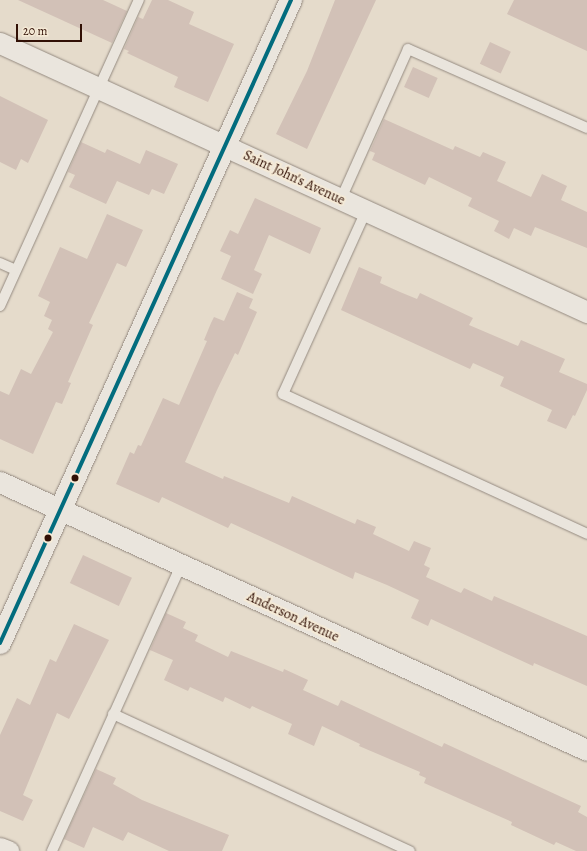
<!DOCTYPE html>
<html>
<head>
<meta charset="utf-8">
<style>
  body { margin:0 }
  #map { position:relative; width:587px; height:851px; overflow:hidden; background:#e5dbcb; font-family:Alegreya,serif }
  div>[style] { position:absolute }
  .building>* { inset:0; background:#d2c1b7; transform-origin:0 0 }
  .roads { filter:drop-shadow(0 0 1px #948a80) drop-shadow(0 0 1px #948a80) }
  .service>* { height:10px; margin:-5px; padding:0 5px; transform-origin:5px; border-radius:5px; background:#eae5dd }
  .minor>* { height:21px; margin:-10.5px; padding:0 10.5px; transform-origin:10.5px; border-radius:10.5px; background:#eae5dd }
  .secondary>* { height:22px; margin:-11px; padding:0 11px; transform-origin:11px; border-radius:11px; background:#eae5dd }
  .bus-1>* { height:4px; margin:-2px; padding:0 2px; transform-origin:2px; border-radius:2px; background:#026c7e }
  .dots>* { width:11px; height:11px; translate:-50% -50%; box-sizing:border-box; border:2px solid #f5ead6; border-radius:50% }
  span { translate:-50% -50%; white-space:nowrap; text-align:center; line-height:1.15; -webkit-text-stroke:4px #f5ead6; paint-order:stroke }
  .street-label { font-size:14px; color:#311005 }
  .scale { position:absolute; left:16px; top:24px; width:66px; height:18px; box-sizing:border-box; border:2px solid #311005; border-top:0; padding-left:5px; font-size:12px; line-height:14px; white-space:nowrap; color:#311005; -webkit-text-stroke:3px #f5ead6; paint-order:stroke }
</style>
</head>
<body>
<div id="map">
  <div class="building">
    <div style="clip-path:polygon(18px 0,103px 0,127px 11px,112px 43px)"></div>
    <div style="clip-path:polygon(152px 0,168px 0,194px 12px,189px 24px,234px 44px,208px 102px,174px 87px,178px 77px,127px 53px,129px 51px,124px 49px,138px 17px,143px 19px)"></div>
    <div style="clip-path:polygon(335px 0,376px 0,307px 149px,276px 134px,307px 71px)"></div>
    <div style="clip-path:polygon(514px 0,587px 0,587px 51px,507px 14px)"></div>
    <div style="left:490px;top:42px;width:23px;height:24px;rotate:25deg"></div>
    <div style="left:413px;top:67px;width:27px;height:22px;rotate:24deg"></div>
    <div style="clip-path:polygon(0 96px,48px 120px,28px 163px,21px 159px,16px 170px,0 162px)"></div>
    <div style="clip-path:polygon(384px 119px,453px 150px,455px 146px,480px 157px,483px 152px,506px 162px,497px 181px,531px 197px,542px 174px,567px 186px,561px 200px,587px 212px,587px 248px,535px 227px,531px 236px,514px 228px,509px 239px,494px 231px,499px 221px,468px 206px,472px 198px,429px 177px,425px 185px,372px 160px,375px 153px,370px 151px)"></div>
    <div style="clip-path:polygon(81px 142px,105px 153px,107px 149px,140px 164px,146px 150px,178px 164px,164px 194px,152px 189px,149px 195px,117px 181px,106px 204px,69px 187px,75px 175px,68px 172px)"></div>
    <div style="clip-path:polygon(255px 198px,321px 228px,310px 254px,269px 235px,254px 270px,262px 274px,253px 294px,221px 279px,231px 256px,220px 251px,230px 230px,238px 234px)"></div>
    <div style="clip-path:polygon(107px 214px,143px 230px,126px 267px,117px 263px,89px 323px,93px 325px,68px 382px,71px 383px,62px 404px,56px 402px,33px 454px,0 439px,0 391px,9px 395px,21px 369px,31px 374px,53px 332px,48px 329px,52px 320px,44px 316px,50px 302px,38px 296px,60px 247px,87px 259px)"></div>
    <div style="clip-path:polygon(359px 267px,382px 277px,380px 283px,400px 292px,417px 299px,420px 293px,473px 318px,469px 325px,518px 346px,521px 340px,565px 359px,559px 372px,587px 384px,587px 390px,575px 416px,573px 415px,566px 429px,547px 421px,552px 410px,500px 386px,504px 377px,473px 363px,470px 369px,341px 310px)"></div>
    <div style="clip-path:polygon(237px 292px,253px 299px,249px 308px,257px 312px,238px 355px,235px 353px,217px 390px,185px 462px,223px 479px,224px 476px,289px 503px,292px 496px,355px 524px,357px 519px,376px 527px,373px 534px,409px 551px,414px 541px,431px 548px,424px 565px,430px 568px,426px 577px,461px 593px,464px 588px,492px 601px,494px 596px,587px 636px,587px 686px,534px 663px,533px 666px,431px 619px,428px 626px,411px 618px,419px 600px,387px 585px,355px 572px,353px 579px,231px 523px,228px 528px,162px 497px,159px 503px,116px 484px,130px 452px,134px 454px,138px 445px,141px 446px,163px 398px,179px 405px,207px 341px,204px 340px,211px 323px,214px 317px,224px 321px)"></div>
    <div style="left:83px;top:555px;width:54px;height:31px;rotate:25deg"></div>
    <div style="clip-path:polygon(166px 613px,186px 622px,183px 628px,198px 635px,195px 641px,228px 657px,231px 651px,283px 672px,284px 669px,308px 680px,303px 690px,338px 706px,341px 700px,442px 747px,444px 743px,581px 806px,578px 812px,587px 817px,587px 851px,576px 851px,556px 842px,554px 845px,511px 825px,512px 822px,424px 783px,426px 778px,419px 775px,420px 772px,359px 746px,360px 744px,322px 726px,314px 746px,288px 734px,292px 724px,252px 706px,250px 709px,225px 697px,223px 702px,190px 687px,188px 691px,164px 680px,173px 660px,150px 650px)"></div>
    <div style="clip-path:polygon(74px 624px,109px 640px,69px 719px,57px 713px,23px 795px,33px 800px,23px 821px,0 811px,0 735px,17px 698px,30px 705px,50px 659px,56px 662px)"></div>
    <div style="clip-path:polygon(96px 769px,116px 778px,113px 784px,142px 800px,229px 835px,222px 851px,169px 851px,128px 832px,123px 841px,93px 827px,84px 848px,64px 839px)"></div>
  </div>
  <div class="roads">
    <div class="service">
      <div style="left:341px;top:199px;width:164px;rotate:-65.9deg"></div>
      <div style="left:408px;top:49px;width:196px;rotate:23.8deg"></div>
      <div style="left:366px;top:211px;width:201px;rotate:114.4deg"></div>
      <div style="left:283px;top:394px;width:335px;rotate:24.7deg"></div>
      <div style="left:0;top:263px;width:17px;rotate:24deg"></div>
      <div style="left:0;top:306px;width:336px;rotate:-65.6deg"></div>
      <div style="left:113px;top:714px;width:327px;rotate:24.8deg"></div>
      <div style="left:52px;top:851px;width:314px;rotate:-65.7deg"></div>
    </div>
    <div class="minor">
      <div style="left:0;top:43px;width:646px;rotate:24.62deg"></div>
      <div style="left:0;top:482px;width:645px;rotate:24.54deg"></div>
      <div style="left:0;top:848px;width:9px;rotate:21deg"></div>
    </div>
    <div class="secondary">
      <div style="left:0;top:643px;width:706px;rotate:-65.65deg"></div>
    </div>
  </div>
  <div class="bus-1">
    <div style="left:0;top:643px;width:706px;rotate:-65.65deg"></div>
  </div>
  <div class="dots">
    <div style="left:75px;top:478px;background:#311005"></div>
    <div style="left:48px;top:538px;background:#311005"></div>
  </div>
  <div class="street-label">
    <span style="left:294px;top:178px;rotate:25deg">Saint John's Avenue</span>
    <span style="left:293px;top:617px;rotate:25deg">Anderson Avenue</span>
  </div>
  <div class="scale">20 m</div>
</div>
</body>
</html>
